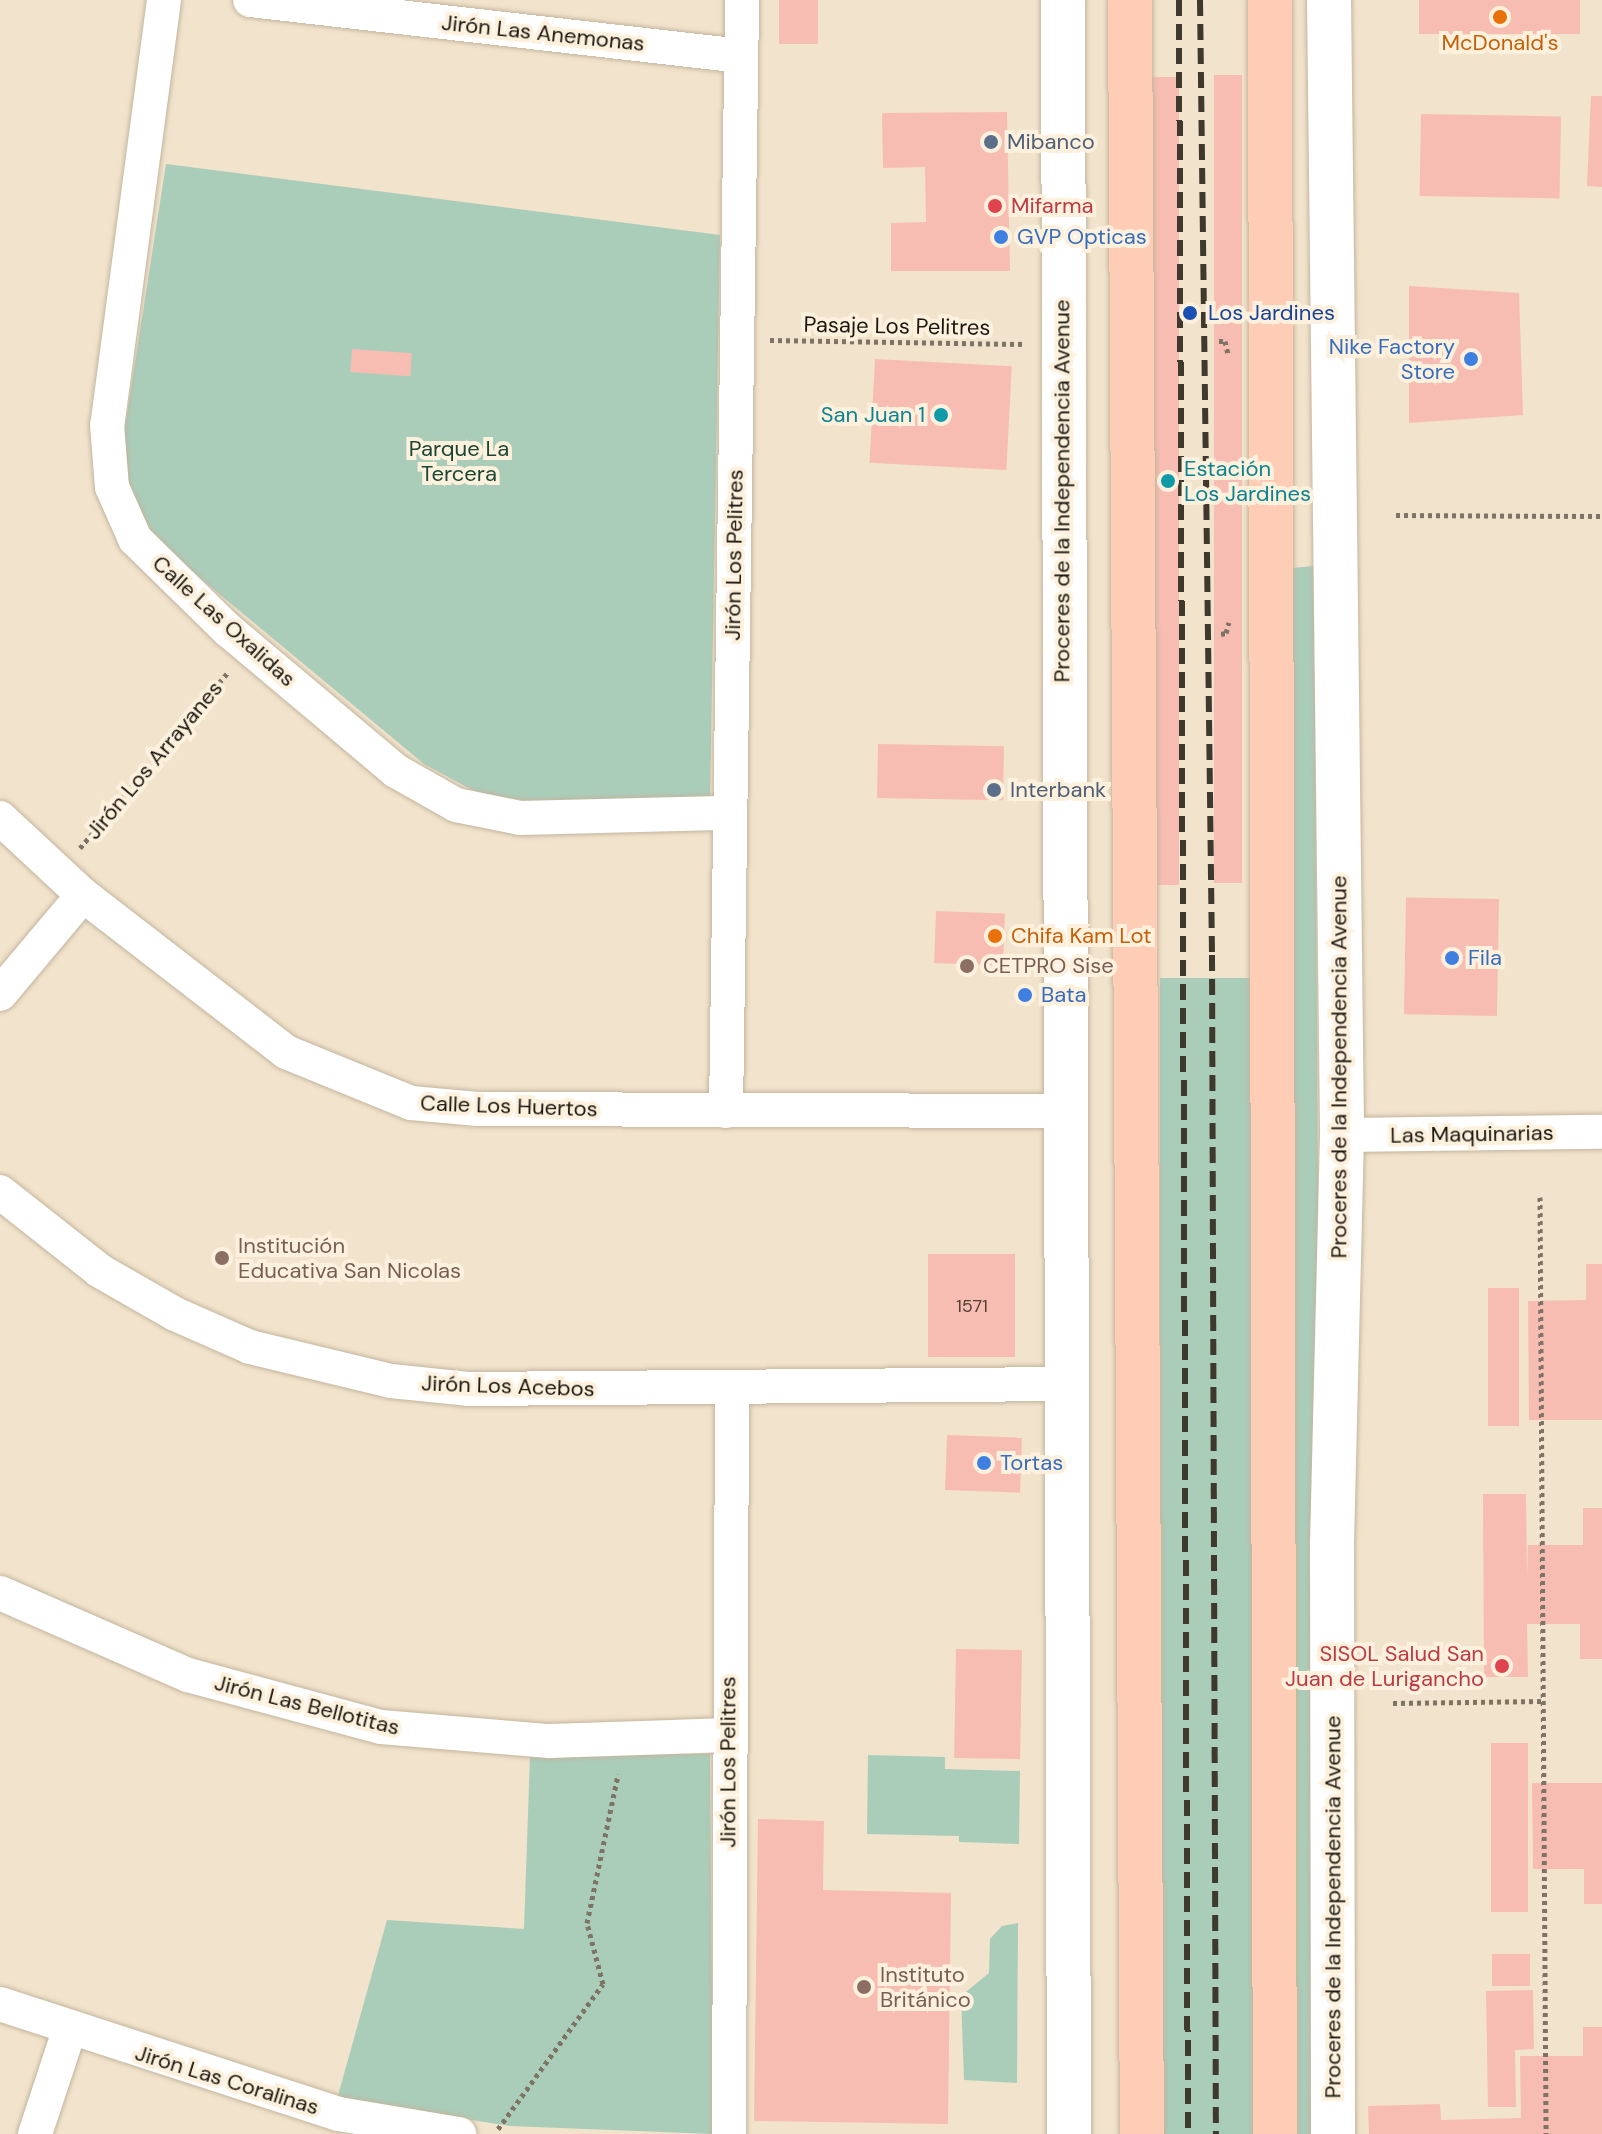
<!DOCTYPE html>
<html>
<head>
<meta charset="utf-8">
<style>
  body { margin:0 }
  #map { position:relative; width:1602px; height:2134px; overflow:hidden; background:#f2e3cc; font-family:"DM Sans",sans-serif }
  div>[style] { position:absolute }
  .green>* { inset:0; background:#aacdba; transform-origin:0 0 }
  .building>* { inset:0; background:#f8bdb2; transform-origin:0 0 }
  .path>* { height:5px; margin-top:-2.5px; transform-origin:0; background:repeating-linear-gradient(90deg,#7e7466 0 4px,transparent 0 8px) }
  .roads { filter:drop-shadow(0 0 2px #c3b59e) drop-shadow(0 0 2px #c3b59e) }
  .minor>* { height:34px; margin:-17px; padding:0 17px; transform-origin:17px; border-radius:17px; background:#fff }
  .secondary>* { height:44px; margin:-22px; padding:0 22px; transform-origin:22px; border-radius:22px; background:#fff }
  .primary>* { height:44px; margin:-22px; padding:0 22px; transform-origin:22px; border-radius:22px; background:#ffcdb6 }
  .rail>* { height:6px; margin-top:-3px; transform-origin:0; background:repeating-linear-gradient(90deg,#3e382d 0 16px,transparent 0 24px) }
  .dots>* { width:22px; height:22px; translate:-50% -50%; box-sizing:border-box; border:4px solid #fdf1de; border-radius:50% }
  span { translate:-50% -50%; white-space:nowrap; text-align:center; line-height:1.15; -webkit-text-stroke:8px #fdf1de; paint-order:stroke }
  .number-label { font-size:18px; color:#524037 }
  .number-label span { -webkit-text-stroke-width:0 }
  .street-label { font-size:22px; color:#1b160e }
  .food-label { font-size:22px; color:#c56008 }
  .left { translate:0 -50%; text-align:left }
  .service-label { font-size:22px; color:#4e5e75 }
  .health-label { font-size:22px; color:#be3a42 }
  .right { translate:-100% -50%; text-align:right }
  .shop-label { font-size:22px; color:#366cbe }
  .transit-label { font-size:22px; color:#164399 }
  .culture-label { font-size:22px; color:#0d838f }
  .park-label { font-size:22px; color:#194532 }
  .education-label { font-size:22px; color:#785e54 }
</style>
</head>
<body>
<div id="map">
  <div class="green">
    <div style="clip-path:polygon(166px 164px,720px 235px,710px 800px,535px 802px,478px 793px,424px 764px,152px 538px,128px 485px,123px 440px)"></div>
    <div style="clip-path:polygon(1314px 566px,1324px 2134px,1293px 2134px,1292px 568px)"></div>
    <div style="left:1259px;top:978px;width:1156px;height:99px;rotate:90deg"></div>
    <div style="clip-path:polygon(710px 1754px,713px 2134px,510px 2126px,337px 2099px,387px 1920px,524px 1929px,530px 1755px)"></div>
    <div style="clip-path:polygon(868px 1755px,945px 1757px,945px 1769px,1020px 1771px,1019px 1844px,959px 1842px,959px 1836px,867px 1834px)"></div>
    <div style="clip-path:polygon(1018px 1923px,1017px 2083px,964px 2080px,961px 1996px,989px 1973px,990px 1939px,1002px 1926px)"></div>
  </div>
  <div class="building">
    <div style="left:779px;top:0;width:39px;height:44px"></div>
    <div style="left:1419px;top:0;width:161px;height:34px"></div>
    <div style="left:1214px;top:75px;width:28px;height:808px"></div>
    <div style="left:1150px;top:77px;width:29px;height:808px"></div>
    <div style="clip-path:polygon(1591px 96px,1602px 96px,1602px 187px,1587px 186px)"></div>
    <div style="clip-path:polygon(1007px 112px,1010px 271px,891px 271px,891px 223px,926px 222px,925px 167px,883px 168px,882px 113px)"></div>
    <div style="left:1421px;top:114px;width:140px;height:82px;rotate:1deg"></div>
    <div style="clip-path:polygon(1409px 286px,1519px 293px,1523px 415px,1409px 423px)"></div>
    <div style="left:352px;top:349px;width:60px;height:23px;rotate:4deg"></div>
    <div style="left:875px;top:359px;width:137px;height:104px;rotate:3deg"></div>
    <div style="left:878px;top:744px;width:126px;height:54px;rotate:1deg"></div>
    <div style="left:1499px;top:899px;width:117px;height:93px;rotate:91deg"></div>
    <div style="left:936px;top:911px;width:69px;height:52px;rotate:2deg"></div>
    <div style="left:928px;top:1254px;width:87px;height:103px"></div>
    <div style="clip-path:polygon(1586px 1264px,1602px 1264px,1602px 1420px,1529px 1420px,1528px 1301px,1586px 1300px)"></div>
    <div style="left:1488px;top:1288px;width:31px;height:138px"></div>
    <div style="left:947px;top:1435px;width:75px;height:55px;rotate:2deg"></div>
    <div style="clip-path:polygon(1483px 1494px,1526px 1494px,1527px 1578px,1528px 1545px,1583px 1545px,1583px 1508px,1602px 1508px,1602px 1659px,1580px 1659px,1580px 1624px,1527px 1624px,1528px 1677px,1484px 1677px)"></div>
    <div style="left:956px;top:1649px;width:66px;height:109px;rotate:1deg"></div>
    <div style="left:1491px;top:1743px;width:37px;height:169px"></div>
    <div style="clip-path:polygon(1532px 1783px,1602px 1783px,1602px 1904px,1584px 1904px,1584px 1869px,1533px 1869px)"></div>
    <div style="clip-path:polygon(758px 1819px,824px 1821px,823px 1890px,951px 1893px,948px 2124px,754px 2121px)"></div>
    <div style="left:1492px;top:1954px;width:38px;height:32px"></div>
    <div style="clip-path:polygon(1533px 1990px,1534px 2049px,1515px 2050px,1516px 2107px,1488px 2107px,1486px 1991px)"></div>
    <div style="clip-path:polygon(1583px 2027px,1602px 2027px,1602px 2134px,1369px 2134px,1368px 2106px,1440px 2104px,1441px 2120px,1521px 2118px,1520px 2056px,1583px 2056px)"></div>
  </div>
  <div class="path">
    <div style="left:770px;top:340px;width:254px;rotate:0.9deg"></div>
    <div style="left:1219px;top:341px;width:6px"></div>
    <div style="left:1225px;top:341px;width:13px;rotate:77deg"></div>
    <div style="left:1396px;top:515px;width:206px;rotate:0.3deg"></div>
    <div style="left:1221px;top:634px;width:5px;rotate:-11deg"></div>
    <div style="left:1226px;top:633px;width:11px;rotate:-75deg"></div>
    <div style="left:80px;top:848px;width:230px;rotate:-49.9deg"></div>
    <div style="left:1540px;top:1197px;width:937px;rotate:89.63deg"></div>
    <div style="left:1393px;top:1703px;width:150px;rotate:-0.8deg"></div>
    <div style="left:498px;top:2129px;width:179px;rotate:-54.1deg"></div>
    <div style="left:603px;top:1984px;width:63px;rotate:-104.7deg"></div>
    <div style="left:587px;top:1923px;width:152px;rotate:-78.2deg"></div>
  </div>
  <div class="roads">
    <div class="minor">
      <div style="left:164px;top:0;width:429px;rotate:97.6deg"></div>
      <div style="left:107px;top:425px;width:62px;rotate:85.4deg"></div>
      <div style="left:112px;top:487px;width:57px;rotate:66.1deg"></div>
      <div style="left:135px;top:539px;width:130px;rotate:44.4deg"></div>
      <div style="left:228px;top:630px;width:219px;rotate:40deg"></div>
      <div style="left:396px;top:771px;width:69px;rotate:29.5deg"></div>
      <div style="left:456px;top:805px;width:65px;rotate:11.5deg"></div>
      <div style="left:520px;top:818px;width:210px;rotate:-1.4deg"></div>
      <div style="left:250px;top:0;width:494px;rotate:6.5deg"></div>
      <div style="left:0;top:818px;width:113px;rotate:42.9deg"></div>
      <div style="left:83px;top:895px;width:257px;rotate:37.7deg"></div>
      <div style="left:286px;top:1052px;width:135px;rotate:22.2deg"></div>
      <div style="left:411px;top:1103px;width:67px;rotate:5.1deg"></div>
      <div style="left:478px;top:1109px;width:587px;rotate:0.2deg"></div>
      <div style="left:0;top:994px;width:129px;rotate:-50deg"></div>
      <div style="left:726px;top:1111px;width:1111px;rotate:-89.17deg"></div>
      <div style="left:1342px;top:1135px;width:260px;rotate:-0.7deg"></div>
      <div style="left:0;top:1192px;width:127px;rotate:38.3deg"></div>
      <div style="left:100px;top:1271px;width:86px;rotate:29.8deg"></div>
      <div style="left:175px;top:1314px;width:82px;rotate:23.7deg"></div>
      <div style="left:250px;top:1347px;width:145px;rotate:13.6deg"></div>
      <div style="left:391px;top:1381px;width:77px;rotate:5.9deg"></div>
      <div style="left:468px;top:1389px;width:598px;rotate:-0.48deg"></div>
      <div style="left:0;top:1593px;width:205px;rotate:23.6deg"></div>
      <div style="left:188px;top:1675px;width:200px;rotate:15.1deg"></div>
      <div style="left:381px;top:1727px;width:169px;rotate:4.8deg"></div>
      <div style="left:549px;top:1741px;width:179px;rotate:-1.9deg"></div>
      <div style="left:0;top:2004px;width:356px;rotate:18deg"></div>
      <div style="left:339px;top:2114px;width:122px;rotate:9.5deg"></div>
      <div style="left:35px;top:2134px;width:108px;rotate:-71.7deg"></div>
      <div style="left:729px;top:2134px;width:744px;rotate:-89.77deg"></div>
    </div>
    <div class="secondary">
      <div style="left:1063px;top:0;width:2134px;rotate:89.84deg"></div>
      <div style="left:1329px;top:0;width:1135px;rotate:89.34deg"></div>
      <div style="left:1342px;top:1135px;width:408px;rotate:91.4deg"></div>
      <div style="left:1332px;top:1543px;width:591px;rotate:89.9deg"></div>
    </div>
    <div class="primary">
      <div style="left:1130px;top:0;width:2134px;rotate:89.68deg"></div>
      <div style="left:1270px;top:0;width:2134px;rotate:89.87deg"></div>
    </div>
  </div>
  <div class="rail">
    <div style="left:1179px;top:0;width:2134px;rotate:89.76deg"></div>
    <div style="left:1200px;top:0;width:955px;rotate:89.28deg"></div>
    <div style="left:1212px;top:955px;width:1179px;rotate:89.81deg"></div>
  </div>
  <div class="dots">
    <div style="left:1500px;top:17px;background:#e8710a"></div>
    <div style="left:991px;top:142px;background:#5c6f8a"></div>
    <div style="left:995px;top:206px;background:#e0444e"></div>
    <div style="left:1001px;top:237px;background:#3f7fe0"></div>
    <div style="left:1190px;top:313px;background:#1a4fb4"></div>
    <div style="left:1471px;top:359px;background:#3f7fe0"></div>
    <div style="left:941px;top:415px;background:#0f9aa8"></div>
    <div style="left:1168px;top:481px;background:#0f9aa8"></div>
    <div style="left:994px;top:790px;background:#5c6f8a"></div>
    <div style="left:995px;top:936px;background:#e8710a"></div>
    <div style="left:1452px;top:958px;background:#3f7fe0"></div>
    <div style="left:967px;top:966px;background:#8d6e63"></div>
    <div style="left:1025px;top:995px;background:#3f7fe0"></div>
    <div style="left:222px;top:1258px;background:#8d6e63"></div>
    <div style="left:984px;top:1463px;background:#3f7fe0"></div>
    <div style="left:1502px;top:1666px;background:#e0444e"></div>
    <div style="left:864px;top:1987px;background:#8d6e63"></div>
  </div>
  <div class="number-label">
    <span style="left:972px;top:1306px">1571</span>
  </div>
  <div class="street-label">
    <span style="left:543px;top:33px;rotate:6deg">Jirón Las Anemonas</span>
    <span style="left:897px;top:326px;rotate:1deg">Pasaje Los Pelitres</span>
    <span style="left:1062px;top:491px;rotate:-90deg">Proceres de la Independencia Avenue</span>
    <span style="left:734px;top:555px;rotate:-89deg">Jirón Los Pelitres</span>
    <span style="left:224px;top:621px;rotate:42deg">Calle Las Oxalidas</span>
    <span style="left:154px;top:760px;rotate:-50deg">Jirón Los Arrayanes</span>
    <span style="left:1339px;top:1067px;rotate:-90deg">Proceres de la Independencia Avenue</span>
    <span style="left:509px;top:1106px;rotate:2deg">Calle Los Huertos</span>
    <span style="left:1472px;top:1134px;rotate:-1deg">Las Maquinarias</span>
    <span style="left:508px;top:1386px;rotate:2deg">Jirón Los Acebos</span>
    <span style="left:307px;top:1705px;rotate:14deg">Jirón Las Bellotitas</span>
    <span style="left:728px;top:1762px;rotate:-90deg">Jirón Los Pelitres</span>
    <span style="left:1333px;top:1907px;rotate:-90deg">Proceres de la Independencia Avenue</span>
    <span style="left:227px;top:2080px;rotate:17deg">Jirón Las Coralinas</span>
  </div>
  <div class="food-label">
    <span style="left:1500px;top:43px">McDonald's</span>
    <span class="left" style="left:1011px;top:936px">Chifa Kam Lot</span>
  </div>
  <div class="service-label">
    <span class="left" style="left:1007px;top:142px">Mibanco</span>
    <span class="left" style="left:1010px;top:790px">Interbank</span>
  </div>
  <div class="health-label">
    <span class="left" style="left:1011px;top:206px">Mifarma</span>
    <span class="right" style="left:1484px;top:1666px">SISOL Salud San<br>Juan de Lurigancho</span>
  </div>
  <div class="shop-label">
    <span class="left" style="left:1017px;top:237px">GVP Opticas</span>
    <span class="right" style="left:1455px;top:359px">Nike Factory<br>Store</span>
    <span class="left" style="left:1468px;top:958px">Fila</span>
    <span class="left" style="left:1041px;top:995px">Bata</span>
    <span class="left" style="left:1000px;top:1463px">Tortas</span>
  </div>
  <div class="transit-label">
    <span class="left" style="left:1208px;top:313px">Los Jardines</span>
  </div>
  <div class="culture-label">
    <span class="right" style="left:925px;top:415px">San Juan 1</span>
    <span class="left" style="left:1184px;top:481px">Estación<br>Los Jardines</span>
  </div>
  <div class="park-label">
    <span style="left:459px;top:461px">Parque La<br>Tercera</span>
  </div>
  <div class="education-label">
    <span class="left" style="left:983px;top:966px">CETPRO Sise</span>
    <span class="left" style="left:238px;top:1258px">Institución<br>Educativa San Nicolas</span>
    <span class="left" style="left:880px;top:1987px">Instituto<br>Británico</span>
  </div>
</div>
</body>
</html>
